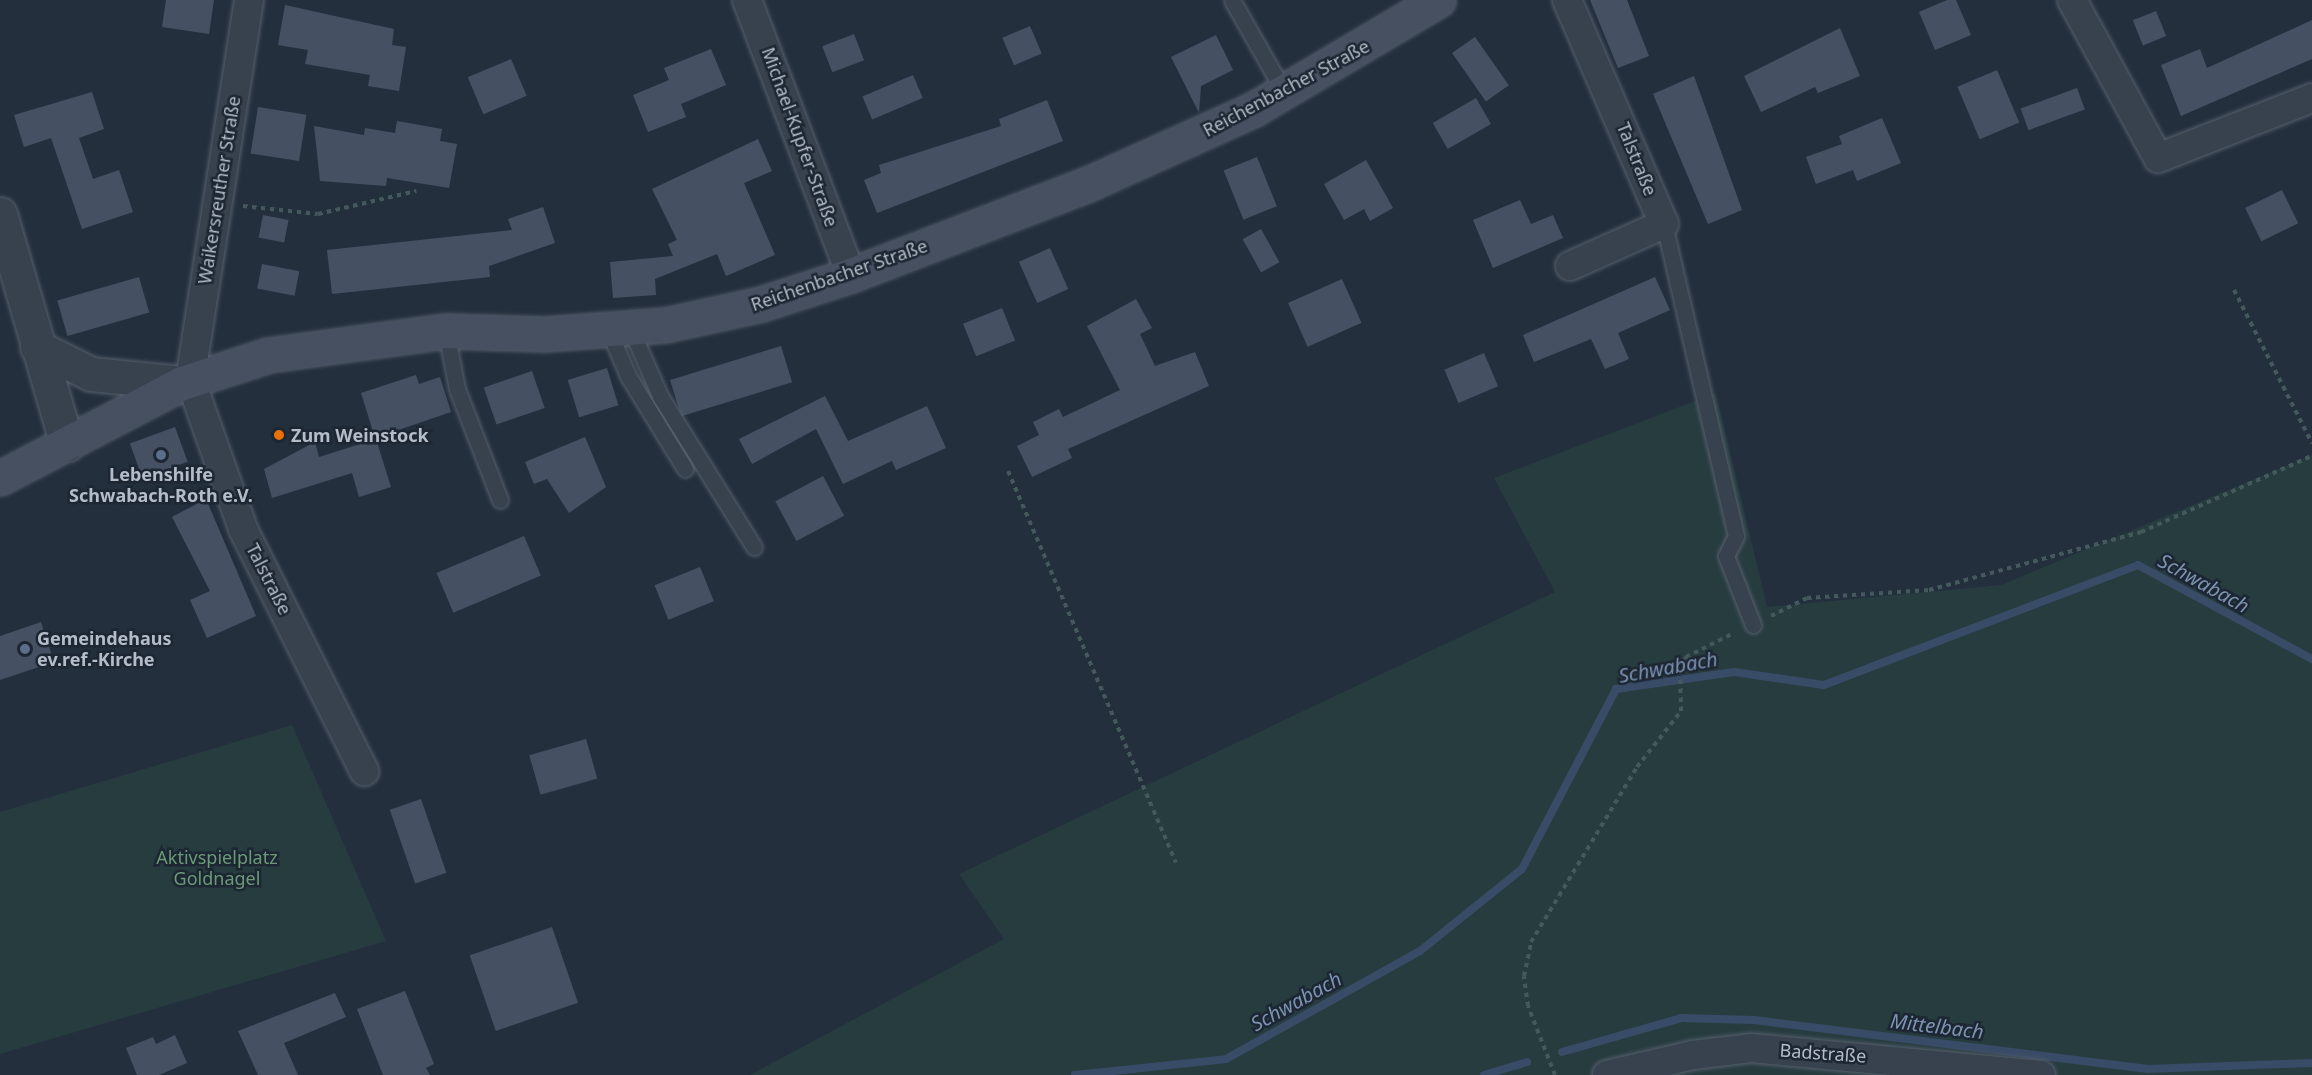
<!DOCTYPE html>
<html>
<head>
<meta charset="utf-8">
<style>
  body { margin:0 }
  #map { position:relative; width:2312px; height:1075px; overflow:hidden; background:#242f3e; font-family:"Noto Sans",sans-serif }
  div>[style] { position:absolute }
  .green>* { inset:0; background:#263c3f }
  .stream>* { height:8px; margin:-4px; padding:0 4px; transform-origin:4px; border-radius:4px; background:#394c67 }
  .building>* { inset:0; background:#455162; transform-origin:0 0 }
  .path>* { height:4px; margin-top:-2px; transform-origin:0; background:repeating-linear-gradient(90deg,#44595c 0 4.5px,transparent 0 9px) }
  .roads { filter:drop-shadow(0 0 2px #565f6c) drop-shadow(0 0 2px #565f6c) }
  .service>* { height:15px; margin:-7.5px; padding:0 7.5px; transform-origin:7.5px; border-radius:7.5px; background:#38414e }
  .minor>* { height:28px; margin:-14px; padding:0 14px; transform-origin:14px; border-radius:14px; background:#38414e }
  .tertiary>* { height:33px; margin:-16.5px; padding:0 16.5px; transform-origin:16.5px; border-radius:16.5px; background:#38414e }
  .secondary>* { height:33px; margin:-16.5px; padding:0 16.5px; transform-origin:16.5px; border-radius:16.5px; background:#465061 }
  .dots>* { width:16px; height:16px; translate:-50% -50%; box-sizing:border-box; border:3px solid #1d2633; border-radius:50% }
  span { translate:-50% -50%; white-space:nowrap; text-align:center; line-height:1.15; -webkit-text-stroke:5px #1d2633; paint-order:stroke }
  .street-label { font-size:18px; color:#b4bcc9 }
  .poi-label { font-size:18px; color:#b4bcc9; font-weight:700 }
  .left { translate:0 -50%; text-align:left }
  .park-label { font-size:18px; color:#6b9a76 }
  .water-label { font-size:20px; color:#7c92b1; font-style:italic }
</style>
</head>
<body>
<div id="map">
  <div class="green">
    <div style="clip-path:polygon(1716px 393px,1767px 607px,2001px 585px,2312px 455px,2312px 1075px,750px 1075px,1004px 939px,959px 874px,1555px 592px,1494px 478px)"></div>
    <div style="clip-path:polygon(292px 725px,386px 941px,0 1054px,0 812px)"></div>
  </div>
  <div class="stream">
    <div style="left:1562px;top:1052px;width:124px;rotate:-15.9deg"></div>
    <div style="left:1681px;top:1018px;width:73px;rotate:1.6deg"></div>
    <div style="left:1754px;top:1020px;width:397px;rotate:7.1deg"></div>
    <div style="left:2148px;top:1069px;width:164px;rotate:-2.1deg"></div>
    <div style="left:1075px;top:1075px;width:152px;rotate:-6deg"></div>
    <div style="left:1226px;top:1059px;width:222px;rotate:-29.1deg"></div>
    <div style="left:1420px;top:951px;width:131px;rotate:-38.8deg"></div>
    <div style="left:1522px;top:869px;width:203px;rotate:-62.4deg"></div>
    <div style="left:1616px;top:689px;width:119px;rotate:-8.2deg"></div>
    <div style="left:1734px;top:672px;width:91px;rotate:8.2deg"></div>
    <div style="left:1824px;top:685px;width:336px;rotate:-20.9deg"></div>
    <div style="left:2138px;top:565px;width:198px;rotate:28.4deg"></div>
    <div style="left:1484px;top:1075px;width:45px;rotate:-16.8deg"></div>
  </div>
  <div class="building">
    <div style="clip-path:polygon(166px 0,214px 0,209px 34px,162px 27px)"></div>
    <div style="clip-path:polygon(1590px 0,1627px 0,1649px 56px,1618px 68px)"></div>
    <div style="clip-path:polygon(1947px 0,1956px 0,1971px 35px,1935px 50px,1919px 12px)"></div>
    <div style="clip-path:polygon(285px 5px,394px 29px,392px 45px,406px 47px,399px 91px,368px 86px,370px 75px,305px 64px,308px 50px,278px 45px)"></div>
    <div style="left:2156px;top:11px;width:27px;height:25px;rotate:68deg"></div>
    <div style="clip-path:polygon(2312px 20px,2312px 59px,2181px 116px,2161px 65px,2200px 49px,2207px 68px)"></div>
    <div style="left:1030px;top:26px;width:30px;height:30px;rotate:67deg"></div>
    <div style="clip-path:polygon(1840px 28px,1860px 76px,1818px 93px,1815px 87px,1761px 112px,1744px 76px)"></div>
    <div style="left:854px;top:34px;width:28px;height:34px;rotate:69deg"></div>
    <div style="clip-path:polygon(1216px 35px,1233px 70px,1201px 86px,1199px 113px,1171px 57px)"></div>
    <div style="left:1475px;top:37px;width:59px;height:28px;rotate:55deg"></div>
    <div style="clip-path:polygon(711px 49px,726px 85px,681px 104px,686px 117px,648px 132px,633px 95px,669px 80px,664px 68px)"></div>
    <div style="left:511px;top:59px;width:40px;height:47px;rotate:67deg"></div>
    <div style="left:1997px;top:70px;width:57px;height:43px;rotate:67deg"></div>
    <div style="left:913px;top:75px;width:25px;height:55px;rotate:67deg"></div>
    <div style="clip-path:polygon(1694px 76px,1742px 210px,1708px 224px,1653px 94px)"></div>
    <div style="left:2077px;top:88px;width:23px;height:60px;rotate:70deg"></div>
    <div style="clip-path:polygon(92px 92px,104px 129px,79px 138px,93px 179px,119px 170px,133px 212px,82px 229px,51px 138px,24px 147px,14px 115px)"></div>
    <div style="left:1476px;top:98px;width:30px;height:50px;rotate:60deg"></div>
    <div style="clip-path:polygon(1047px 100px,1063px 141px,877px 213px,864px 180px,881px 173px,879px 165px,1001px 126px,999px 119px)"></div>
    <div style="left:258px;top:107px;width:49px;height:47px;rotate:9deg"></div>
    <div style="clip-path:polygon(1882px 118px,1901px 163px,1857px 181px,1853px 170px,1816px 184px,1806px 157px,1842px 144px,1839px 136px)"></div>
    <div style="clip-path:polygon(397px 121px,442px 129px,440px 141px,457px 144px,449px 188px,387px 178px,386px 186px,320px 181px,314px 126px,364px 135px,365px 128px,395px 133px)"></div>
    <div style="clip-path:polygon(758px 139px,772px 171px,744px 183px,775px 255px,726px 276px,717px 254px,655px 279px,656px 295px,613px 298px,610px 262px,673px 256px,668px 244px,677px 240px,652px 189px)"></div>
    <div style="left:1257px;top:157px;width:53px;height:36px;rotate:68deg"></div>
    <div style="clip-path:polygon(1366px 160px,1393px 208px,1370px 221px,1364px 209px,1344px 220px,1324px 184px)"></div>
    <div style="left:2282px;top:190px;width:37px;height:41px;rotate:64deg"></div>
    <div style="clip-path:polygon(1520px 200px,1531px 224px,1553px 215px,1563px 238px,1493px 268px,1473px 220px)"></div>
    <div style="clip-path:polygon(543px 207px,555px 243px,489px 266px,490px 277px,332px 294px,327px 250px,512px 230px,508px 219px)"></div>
    <div style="left:263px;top:215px;width:26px;height:23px;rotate:11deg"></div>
    <div style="left:1261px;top:229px;width:38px;height:21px;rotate:61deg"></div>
    <div style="left:1050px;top:248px;width:45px;height:34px;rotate:66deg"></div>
    <div style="left:262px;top:264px;width:38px;height:25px;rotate:11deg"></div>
    <div style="left:139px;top:277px;width:37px;height:85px;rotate:74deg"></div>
    <div style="clip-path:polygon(1655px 277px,1670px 310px,1618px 333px,1629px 359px,1605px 369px,1591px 339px,1534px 362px,1523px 335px)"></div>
    <div style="left:1342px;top:279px;width:48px;height:59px;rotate:66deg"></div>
    <div style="clip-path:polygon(1136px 299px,1152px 328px,1140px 334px,1155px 366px,1195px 352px,1209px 386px,1068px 449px,1072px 458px,1032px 477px,1017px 446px,1039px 435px,1033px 422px,1059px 409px,1063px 417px,1120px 390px,1087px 326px)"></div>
    <div style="left:1002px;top:308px;width:35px;height:42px;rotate:68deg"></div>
    <div style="left:781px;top:346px;width:38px;height:116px;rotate:73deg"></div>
    <div style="left:1484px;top:353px;width:36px;height:43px;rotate:67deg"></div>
    <div style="left:607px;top:368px;width:39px;height:41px;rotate:73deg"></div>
    <div style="left:532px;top:371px;width:39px;height:51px;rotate:71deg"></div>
    <div style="clip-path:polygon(416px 375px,419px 384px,440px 377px,451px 412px,375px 438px,361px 393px)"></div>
    <div style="clip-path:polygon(825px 396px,848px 441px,927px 406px,946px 448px,896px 470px,892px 461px,843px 484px,816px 429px,752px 464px,739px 439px)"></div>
    <div style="left:175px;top:427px;width:37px;height:48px;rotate:70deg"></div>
    <div style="clip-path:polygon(585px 437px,606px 487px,569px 513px,547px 479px,534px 484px,525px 462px)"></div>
    <div style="clip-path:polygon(376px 439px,391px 487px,359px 497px,352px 473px,272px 498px,264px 469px,315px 442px,319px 457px)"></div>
    <div style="left:823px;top:476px;width:45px;height:54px;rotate:62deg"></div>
    <div style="clip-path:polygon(206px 499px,256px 616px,207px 638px,190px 600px,210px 591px,172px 517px)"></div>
    <div style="left:524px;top:536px;width:43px;height:95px;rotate:67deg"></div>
    <div style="left:700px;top:567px;width:37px;height:49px;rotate:68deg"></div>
    <div style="clip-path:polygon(41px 622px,54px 662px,0 680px,0 636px)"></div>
    <div style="left:586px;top:739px;width:41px;height:59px;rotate:74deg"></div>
    <div style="left:421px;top:799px;width:78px;height:33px;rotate:71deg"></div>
    <div style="left:552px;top:927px;width:80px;height:87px;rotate:71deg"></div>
    <div style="clip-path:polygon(405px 991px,434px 1064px,426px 1068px,430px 1075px,383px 1075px,357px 1009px)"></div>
    <div style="clip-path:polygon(335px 993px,346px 1017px,284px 1043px,298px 1075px,258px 1075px,238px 1031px)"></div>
    <div style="clip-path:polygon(175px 1035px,187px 1063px,159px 1075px,137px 1075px,126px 1048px,153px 1037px,156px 1044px)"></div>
  </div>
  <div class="path">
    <div style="left:243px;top:206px;width:75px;rotate:6.1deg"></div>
    <div style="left:318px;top:214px;width:101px;rotate:-13.2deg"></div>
    <div style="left:2234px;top:290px;width:172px;rotate:63deg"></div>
    <div style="left:1008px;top:471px;width:426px;rotate:66.8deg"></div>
    <div style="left:1771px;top:616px;width:40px;rotate:-26.6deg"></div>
    <div style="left:1807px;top:598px;width:122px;rotate:-3.8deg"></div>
    <div style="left:1929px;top:590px;width:220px;rotate:-15.3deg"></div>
    <div style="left:2141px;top:532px;width:187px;rotate:-24deg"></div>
    <div style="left:1555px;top:1075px;width:74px;rotate:-111.4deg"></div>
    <div style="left:1528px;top:1006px;width:30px;rotate:-98deg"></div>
    <div style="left:1524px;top:976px;width:35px;rotate:-78deg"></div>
    <div style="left:1531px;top:942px;width:205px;rotate:-58.8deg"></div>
    <div style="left:1637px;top:767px;width:71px;rotate:-51.8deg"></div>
    <div style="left:1681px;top:711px;width:43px;rotate:-91.3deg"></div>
    <div style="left:1680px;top:668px;width:13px;rotate:-61deg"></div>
    <div style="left:1686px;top:657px;width:54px;rotate:-26.6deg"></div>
  </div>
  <div class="roads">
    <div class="service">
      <div style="left:1232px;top:0;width:106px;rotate:60.5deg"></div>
      <div style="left:1664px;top:224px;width:320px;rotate:77deg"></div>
      <div style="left:1736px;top:536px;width:22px;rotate:117deg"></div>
      <div style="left:1726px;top:556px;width:74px;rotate:68.6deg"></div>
      <div style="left:630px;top:327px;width:75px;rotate:66.5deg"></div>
      <div style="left:660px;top:396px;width:178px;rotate:58.1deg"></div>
      <div style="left:608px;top:329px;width:51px;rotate:66.9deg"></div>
      <div style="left:628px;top:376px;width:109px;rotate:58.5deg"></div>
      <div style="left:446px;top:331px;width:59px;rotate:79.3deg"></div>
      <div style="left:457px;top:389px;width:119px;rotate:68.8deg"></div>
    </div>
    <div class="minor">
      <div style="left:249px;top:0;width:384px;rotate:98.8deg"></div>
      <div style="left:190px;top:379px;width:159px;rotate:70.5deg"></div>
      <div style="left:243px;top:529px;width:271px;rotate:63.4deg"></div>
      <div style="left:747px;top:0;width:294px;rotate:69.3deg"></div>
      <div style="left:1567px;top:0;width:244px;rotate:66.6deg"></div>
      <div style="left:1664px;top:224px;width:103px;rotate:155.9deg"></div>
      <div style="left:2072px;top:0;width:180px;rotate:61.4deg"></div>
      <div style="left:2158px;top:158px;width:165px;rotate:-21.3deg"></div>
      <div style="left:1607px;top:1075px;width:88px;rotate:-13.1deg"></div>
      <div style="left:1693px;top:1055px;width:58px;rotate:-6.9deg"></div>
      <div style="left:1751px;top:1048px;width:291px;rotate:5.3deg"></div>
    </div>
    <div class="tertiary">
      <div style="left:0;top:214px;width:240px;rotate:73.8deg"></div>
      <div style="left:37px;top:347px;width:60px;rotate:26.6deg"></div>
      <div style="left:91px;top:374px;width:91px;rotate:5.6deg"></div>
    </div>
    <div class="secondary">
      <div style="left:0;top:478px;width:205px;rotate:-27.6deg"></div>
      <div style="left:182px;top:383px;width:90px;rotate:-18deg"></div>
      <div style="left:268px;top:355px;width:180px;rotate:-7.7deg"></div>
      <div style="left:446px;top:331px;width:99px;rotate:1.7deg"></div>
      <div style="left:545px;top:334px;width:120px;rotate:-4.3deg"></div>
      <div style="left:665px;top:325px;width:98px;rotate:-12.3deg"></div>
      <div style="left:761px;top:304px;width:95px;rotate:-17.9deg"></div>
      <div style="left:851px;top:275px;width:252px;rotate:-21deg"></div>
      <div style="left:1086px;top:185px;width:184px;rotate:-24.3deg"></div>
      <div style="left:1254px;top:109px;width:214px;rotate:-30.6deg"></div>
    </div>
  </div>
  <div class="dots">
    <div style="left:279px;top:435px;background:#e8710a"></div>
    <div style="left:161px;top:455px;background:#5c6f8a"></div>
    <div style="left:25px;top:649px;background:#5c6f8a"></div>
  </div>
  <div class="street-label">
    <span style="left:1286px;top:88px;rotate:-28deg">Reichenbacher Straße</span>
    <span style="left:800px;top:137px;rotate:70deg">Michael-Kupfer-Straße</span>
    <span style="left:1637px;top:159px;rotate:68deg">Talstraße</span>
    <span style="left:219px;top:190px;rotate:-81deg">Waikersreuther Straße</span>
    <span style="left:839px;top:275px;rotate:-19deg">Reichenbacher Straße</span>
    <span style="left:269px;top:579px;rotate:63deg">Talstraße</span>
    <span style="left:1823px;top:1053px;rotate:4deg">Badstraße</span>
  </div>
  <div class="poi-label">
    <span class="left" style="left:291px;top:435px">Zum Weinstock</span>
    <span style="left:161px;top:485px">Lebenshilfe<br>Schwabach-Roth e.V.</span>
    <span class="left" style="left:37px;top:649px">Gemeindehaus<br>ev.ref.-Kirche</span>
  </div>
  <div class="park-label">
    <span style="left:217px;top:868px">Aktivspielplatz<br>Goldnagel</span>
  </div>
  <div class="water-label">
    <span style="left:2204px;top:583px;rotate:29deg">Schwabach</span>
    <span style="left:1668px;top:667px;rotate:-10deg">Schwabach</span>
    <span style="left:1296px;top:1001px;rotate:-29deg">Schwabach</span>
    <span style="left:1937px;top:1026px;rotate:7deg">Mittelbach</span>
  </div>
</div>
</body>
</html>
